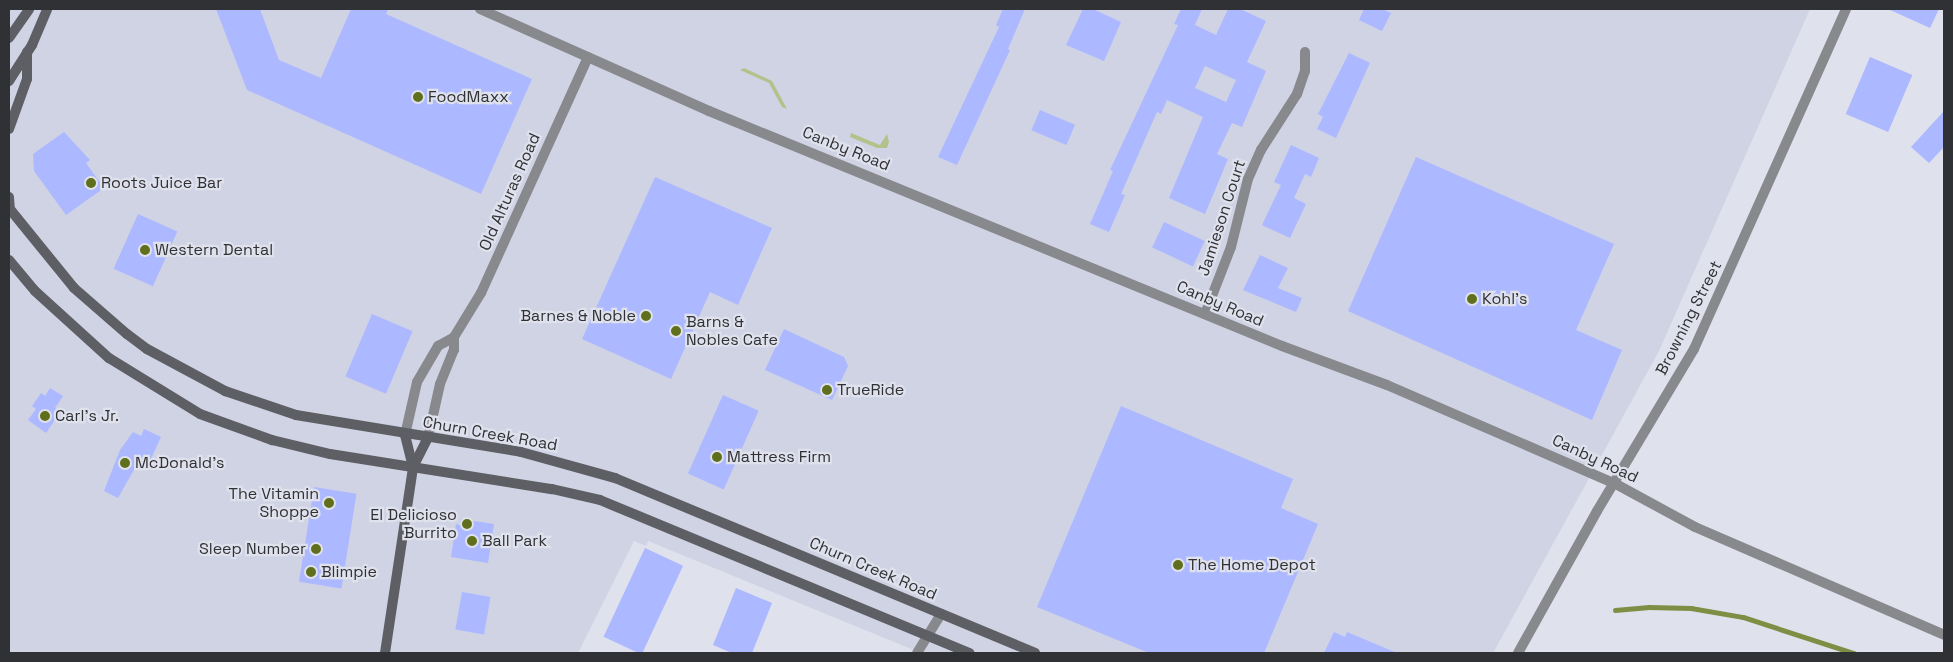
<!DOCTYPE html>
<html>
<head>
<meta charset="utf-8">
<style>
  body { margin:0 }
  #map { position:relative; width:1953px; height:662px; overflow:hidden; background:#dfe1ec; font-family:"Space Grotesk",sans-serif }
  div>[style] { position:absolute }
  .built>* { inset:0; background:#cfd3e4 }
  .green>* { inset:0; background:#b4c18b }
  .stream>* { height:4.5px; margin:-2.25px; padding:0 2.25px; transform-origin:2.25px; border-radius:2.25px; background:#7e8e44 }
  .building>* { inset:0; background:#acb8ff; transform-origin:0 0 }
  .minor>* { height:10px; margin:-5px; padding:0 5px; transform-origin:5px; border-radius:5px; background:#88898d }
  .tertiary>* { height:10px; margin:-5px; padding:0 5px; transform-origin:5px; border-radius:5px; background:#88898d }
  .secondary>* { height:10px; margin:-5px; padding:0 5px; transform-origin:5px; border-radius:5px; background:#5e5f65 }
  .dots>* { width:14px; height:14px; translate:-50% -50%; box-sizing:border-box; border:2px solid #dfe1ec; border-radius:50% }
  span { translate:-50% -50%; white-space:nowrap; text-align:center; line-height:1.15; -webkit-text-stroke:4.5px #dfe1ec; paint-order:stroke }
  .poi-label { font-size:16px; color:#303135 }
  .left { translate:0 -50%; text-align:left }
  .right { translate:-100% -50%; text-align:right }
  .street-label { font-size:16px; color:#303135 }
  .frame { position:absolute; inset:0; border:10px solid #303135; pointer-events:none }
</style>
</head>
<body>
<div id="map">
  <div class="built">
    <div style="clip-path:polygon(9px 9px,1810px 9px,1659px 351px,1493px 653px,921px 653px,648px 541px,646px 546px,634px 541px,578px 653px,9px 653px)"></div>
  </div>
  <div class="green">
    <div style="clip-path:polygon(744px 68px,772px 81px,787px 109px,782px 107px,769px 83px,740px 70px)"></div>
    <div style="clip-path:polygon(851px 133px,880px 145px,887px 134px,889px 142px,887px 148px,877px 148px,850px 137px)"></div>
  </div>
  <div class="stream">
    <div style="left:1615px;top:610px;width:34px;rotate:-5deg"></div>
    <div style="left:1649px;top:607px;width:42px;rotate:1.4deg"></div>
    <div style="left:1691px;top:608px;width:53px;rotate:9.8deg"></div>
    <div style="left:1743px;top:617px;width:117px;rotate:18deg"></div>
  </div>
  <div class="building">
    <div style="clip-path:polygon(216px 9px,260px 9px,279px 60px,321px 78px,351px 9px,388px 9px,386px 14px,532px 79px,481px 194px,247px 90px)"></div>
    <div style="clip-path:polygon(1003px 9px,1025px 9px,1008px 49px,1010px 50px,957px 165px,938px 157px,999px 27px,996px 25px)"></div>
    <div style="clip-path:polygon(1083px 9px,1093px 9px,1121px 22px,1104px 61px,1066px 45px)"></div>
    <div style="clip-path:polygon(evenodd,1181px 9px,1202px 9px,1195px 25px,1216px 35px,1228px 9px,1240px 9px,1266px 21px,1247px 62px,1266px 71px,1242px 127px,1232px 123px,1217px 154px,1228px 159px,1205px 214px,1169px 198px,1203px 117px,1167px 100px,1161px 114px,1157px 112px,1121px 194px,1125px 195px,1109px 232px,1090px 224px,1113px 171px,1110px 170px,1178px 25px,1174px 24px,1181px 9px,1205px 66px,1236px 80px,1226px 102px,1195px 88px,1205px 66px)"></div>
    <div style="clip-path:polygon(1364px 9px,1382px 9px,1391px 13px,1382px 31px,1359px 20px)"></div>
    <div style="clip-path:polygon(1888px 9px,1939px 9px,1930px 28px)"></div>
    <div style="clip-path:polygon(1349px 53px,1370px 63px,1336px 138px,1317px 129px,1323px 117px,1318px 114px)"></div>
    <div style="left:1870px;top:57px;width:46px;height:62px;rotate:23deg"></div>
    <div style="left:1040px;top:110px;width:38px;height:22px;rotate:23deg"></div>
    <div style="clip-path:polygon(1944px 111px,1944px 147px,1929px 163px,1911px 147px)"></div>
    <div style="clip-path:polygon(64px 132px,90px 160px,86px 163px,104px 188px,66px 215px,34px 171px,33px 154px)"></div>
    <div style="clip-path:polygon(1291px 145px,1319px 158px,1311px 177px,1305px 174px,1294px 198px,1306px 204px,1290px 238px,1262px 225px,1281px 185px,1274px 182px)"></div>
    <div style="clip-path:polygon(1416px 157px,1614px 244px,1576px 330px,1622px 350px,1592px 420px,1348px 311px)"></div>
    <div style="clip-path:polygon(655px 177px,772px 228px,738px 305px,710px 292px,671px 379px,582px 339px)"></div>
    <div style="left:138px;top:214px;width:43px;height:60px;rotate:24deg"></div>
    <div style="left:1164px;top:222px;width:45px;height:28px;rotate:25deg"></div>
    <div style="clip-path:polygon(1260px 255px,1288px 268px,1278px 288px,1302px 298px,1296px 312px,1243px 290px)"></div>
    <div style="left:372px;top:314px;width:44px;height:68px;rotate:23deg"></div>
    <div style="clip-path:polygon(784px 329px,844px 357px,848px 366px,832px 400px,765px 370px)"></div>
    <div style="clip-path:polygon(50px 388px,63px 396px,55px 408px,61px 411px,46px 433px,28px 420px,36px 409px,32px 406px,41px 393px,45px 396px)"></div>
    <div style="left:723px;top:395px;width:39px;height:86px;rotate:24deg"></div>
    <div style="clip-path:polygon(1121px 406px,1293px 479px,1281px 508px,1318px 524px,1264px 653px,1149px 653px,1037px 607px)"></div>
    <div style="clip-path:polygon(144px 429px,161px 437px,149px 463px,140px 459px,118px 498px,104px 491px,120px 450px,133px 432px,141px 436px)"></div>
    <div style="left:314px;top:487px;width:43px;height:96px;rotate:9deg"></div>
    <div style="clip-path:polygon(461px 519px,494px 524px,488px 563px,451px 557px,456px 524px,460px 525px)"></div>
    <div style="left:645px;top:548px;width:42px;height:98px;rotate:25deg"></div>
    <div style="clip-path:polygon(736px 588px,772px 603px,752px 653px,732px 653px,713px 645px)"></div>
    <div style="left:462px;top:592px;width:29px;height:38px;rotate:10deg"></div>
    <div style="clip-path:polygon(1334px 632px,1345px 637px,1347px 632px,1397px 653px,1324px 653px)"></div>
  </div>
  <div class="minor">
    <div style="left:1205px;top:314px;width:72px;rotate:-68.8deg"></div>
    <div style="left:1231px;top:247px;width:70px;rotate:-76deg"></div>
    <div style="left:1248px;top:179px;width:32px;rotate:-66deg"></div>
    <div style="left:1261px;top:150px;width:67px;rotate:-57.3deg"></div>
    <div style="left:1297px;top:94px;width:24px;rotate:-71deg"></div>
    <div style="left:1305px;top:71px;width:19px;rotate:-90deg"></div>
    <div style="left:405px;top:435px;width:54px;rotate:-77.2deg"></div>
    <div style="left:417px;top:382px;width:42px;rotate:-59.7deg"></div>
    <div style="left:438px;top:346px;width:18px;rotate:-29deg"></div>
    <div style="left:428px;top:438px;width:55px;rotate:-77.5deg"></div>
    <div style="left:440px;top:384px;width:37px;rotate:-68deg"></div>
    <div style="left:454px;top:350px;width:13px;rotate:-90deg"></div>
    <div style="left:454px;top:337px;width:52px;rotate:-58.5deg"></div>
    <div style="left:481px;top:293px;width:259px;rotate:-65.6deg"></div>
    <div style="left:1614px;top:483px;width:92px;rotate:28.5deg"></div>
    <div style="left:1695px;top:527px;width:271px;rotate:23.4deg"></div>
  </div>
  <div class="tertiary">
    <div style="left:480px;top:9px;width:251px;rotate:24deg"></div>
    <div style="left:709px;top:111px;width:619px;rotate:22.3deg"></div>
    <div style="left:1282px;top:346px;width:112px;rotate:20.4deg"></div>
    <div style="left:1387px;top:385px;width:247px;rotate:23.4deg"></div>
    <div style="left:917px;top:653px;width:46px;rotate:-58.4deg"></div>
    <div style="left:1518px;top:653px;width:162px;rotate:-60.9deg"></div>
    <div style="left:1597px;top:511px;width:189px;rotate:-59.1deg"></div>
    <div style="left:1694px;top:349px;width:372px;rotate:-65.9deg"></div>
  </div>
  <div class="secondary">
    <div style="left:9px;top:38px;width:35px;rotate:-55deg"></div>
    <div style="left:9px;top:81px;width:43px;rotate:-57.4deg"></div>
    <div style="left:32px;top:45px;width:39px;rotate:-67deg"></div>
    <div style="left:9px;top:129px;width:53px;rotate:-70.2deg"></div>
    <div style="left:27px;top:79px;width:27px;rotate:-90deg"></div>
    <div style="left:9px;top:197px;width:14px;rotate:86deg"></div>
    <div style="left:9px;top:208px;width:103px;rotate:50.9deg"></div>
    <div style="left:74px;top:288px;width:70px;rotate:41deg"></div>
    <div style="left:127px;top:334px;width:25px;rotate:37deg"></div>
    <div style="left:147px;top:349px;width:89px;rotate:28.3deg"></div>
    <div style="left:225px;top:391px;width:75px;rotate:18.7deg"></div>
    <div style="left:296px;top:415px;width:228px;rotate:9.3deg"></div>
    <div style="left:521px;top:452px;width:98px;rotate:15.5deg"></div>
    <div style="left:615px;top:478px;width:455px;rotate:22.6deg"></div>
    <div style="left:9px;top:260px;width:40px;rotate:50deg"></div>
    <div style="left:35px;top:291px;width:100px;rotate:42.2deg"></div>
    <div style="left:109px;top:358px;width:107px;rotate:31.6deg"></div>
    <div style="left:200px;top:414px;width:77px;rotate:19.9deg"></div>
    <div style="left:272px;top:440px;width:60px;rotate:13.6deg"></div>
    <div style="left:330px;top:454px;width:225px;rotate:9deg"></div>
    <div style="left:552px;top:489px;width:49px;rotate:12.9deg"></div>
    <div style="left:600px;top:500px;width:400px;rotate:22.5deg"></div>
    <div style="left:405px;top:435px;width:33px;rotate:76deg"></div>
    <div style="left:385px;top:653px;width:188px;rotate:-81.4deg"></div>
    <div style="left:413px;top:467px;width:33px;rotate:-63deg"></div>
  </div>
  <div class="dots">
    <div style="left:418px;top:97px;background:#5f6f1b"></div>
    <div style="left:91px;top:183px;background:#5f6f1b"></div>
    <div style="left:145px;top:250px;background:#5f6f1b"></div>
    <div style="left:1472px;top:299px;background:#5f6f1b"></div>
    <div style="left:646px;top:316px;background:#5f6f1b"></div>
    <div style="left:676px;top:331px;background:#5f6f1b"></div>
    <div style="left:827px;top:390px;background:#5f6f1b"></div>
    <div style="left:45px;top:416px;background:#5f6f1b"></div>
    <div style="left:717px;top:457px;background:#5f6f1b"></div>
    <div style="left:125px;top:463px;background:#5f6f1b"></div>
    <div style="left:329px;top:503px;background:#5f6f1b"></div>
    <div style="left:467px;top:524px;background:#5f6f1b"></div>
    <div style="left:472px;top:541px;background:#5f6f1b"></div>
    <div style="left:316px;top:549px;background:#5f6f1b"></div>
    <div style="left:1178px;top:565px;background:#5f6f1b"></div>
    <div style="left:311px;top:572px;background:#5f6f1b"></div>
  </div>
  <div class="poi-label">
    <span class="left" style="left:428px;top:97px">FoodMaxx</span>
    <span class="left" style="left:101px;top:183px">Roots Juice Bar</span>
    <span class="left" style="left:155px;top:250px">Western Dental</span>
    <span class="left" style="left:1482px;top:299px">Kohl's</span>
    <span class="right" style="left:636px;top:316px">Barnes &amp; Noble</span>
    <span class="left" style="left:686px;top:331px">Barns &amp;<br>Nobles Cafe</span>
    <span class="left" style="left:837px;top:390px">TrueRide</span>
    <span class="left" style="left:55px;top:416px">Carl's Jr.</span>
    <span class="left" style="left:727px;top:457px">Mattress Firm</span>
    <span class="left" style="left:135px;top:463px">McDonald's</span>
    <span class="right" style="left:319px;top:503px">The Vitamin<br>Shoppe</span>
    <span class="right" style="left:457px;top:524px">El Delicioso<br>Burrito</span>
    <span class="left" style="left:482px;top:541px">Ball Park</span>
    <span class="right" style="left:306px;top:549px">Sleep Number</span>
    <span class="left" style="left:1188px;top:565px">The Home Depot</span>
    <span class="left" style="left:321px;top:572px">Blimpie</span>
  </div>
  <div class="street-label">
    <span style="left:846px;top:149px;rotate:22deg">Canby Road</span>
    <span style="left:510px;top:192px;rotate:-66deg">Old Alturas Road</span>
    <span style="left:1222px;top:218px;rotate:-72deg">Jamieson Court</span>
    <span style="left:1220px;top:304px;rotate:23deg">Canby Road</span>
    <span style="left:1689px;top:318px;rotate:-63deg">Browning Street</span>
    <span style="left:490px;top:434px;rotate:10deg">Churn Creek Road</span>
    <span style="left:1595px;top:459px;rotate:25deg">Canby Road</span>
    <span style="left:873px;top:569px;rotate:23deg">Churn Creek Road</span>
  </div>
  <div class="frame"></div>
</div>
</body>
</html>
